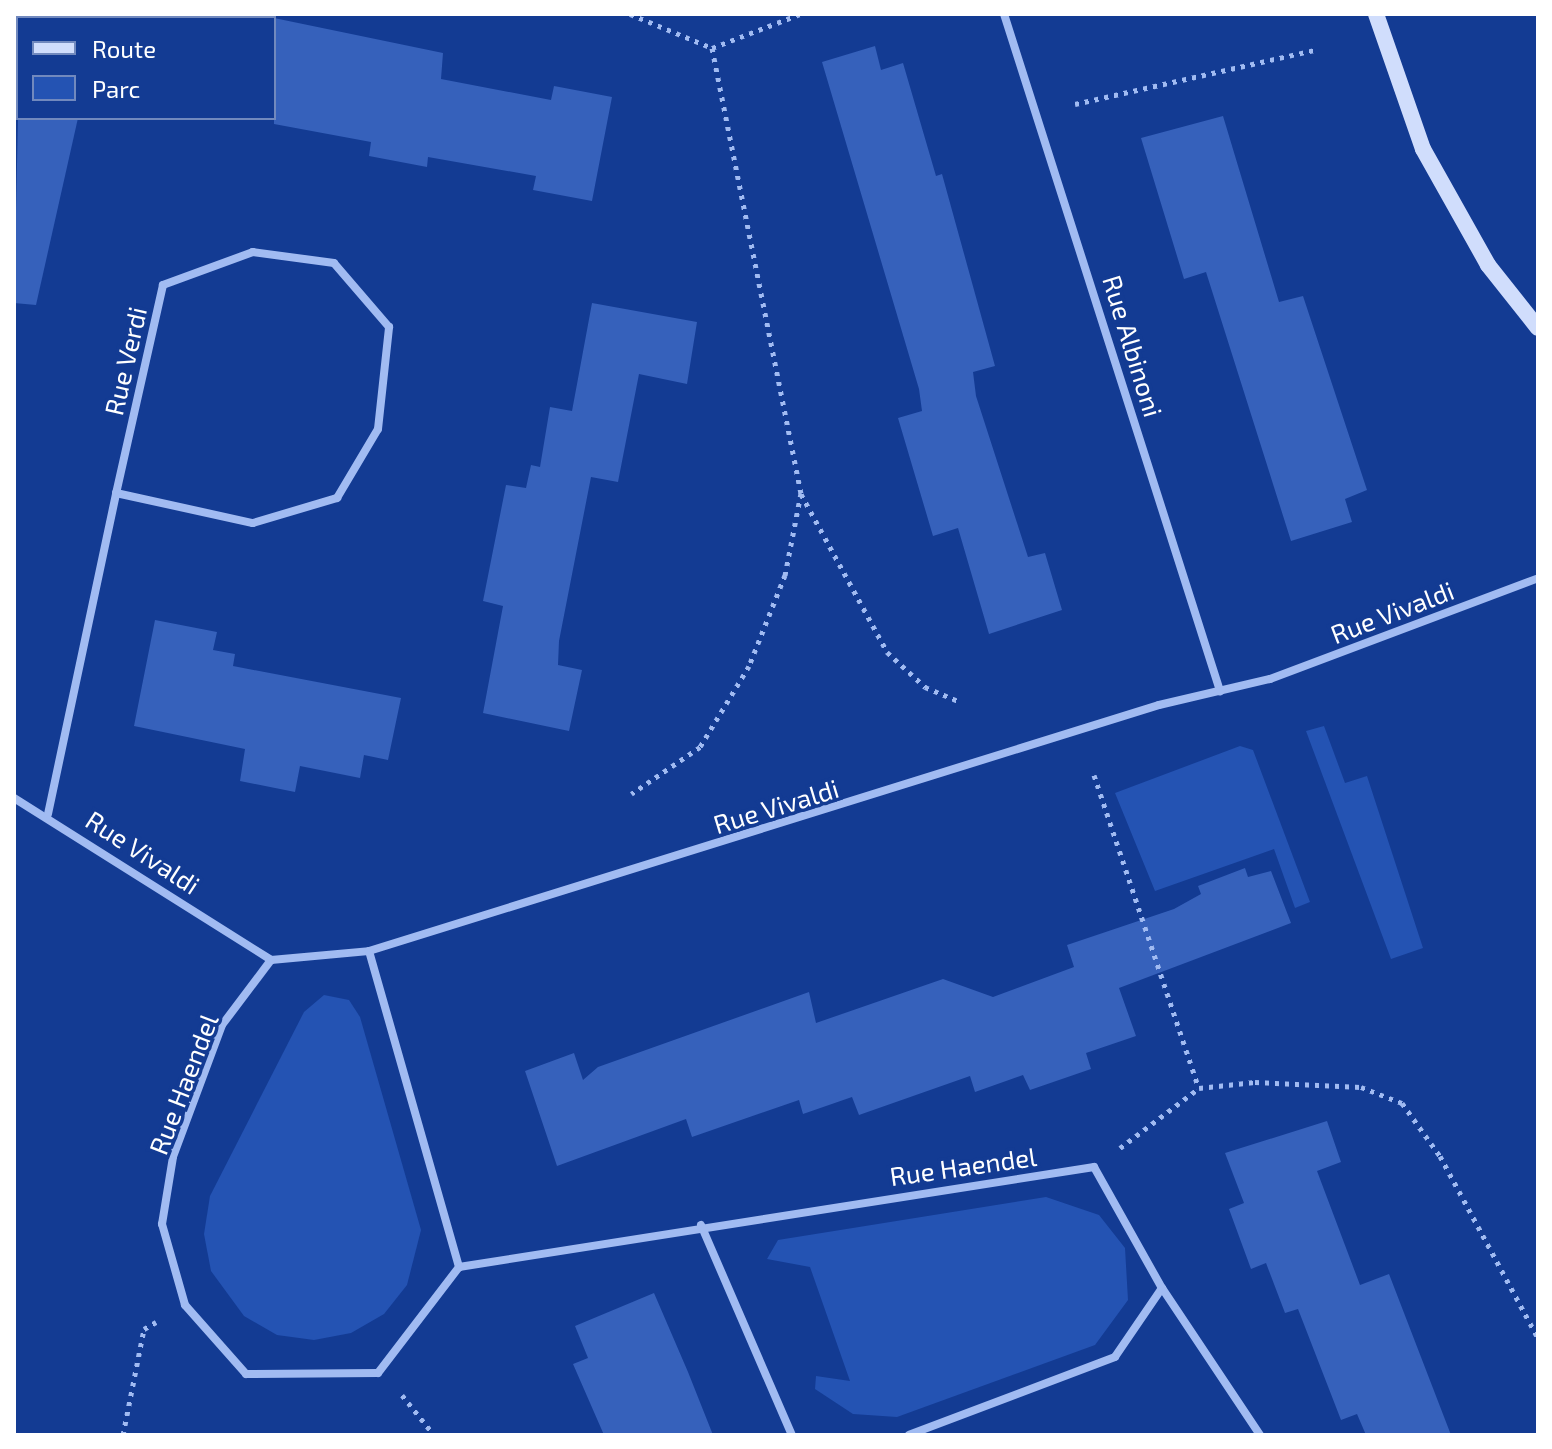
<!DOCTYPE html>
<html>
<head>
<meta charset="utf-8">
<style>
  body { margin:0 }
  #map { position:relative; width:1552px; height:1449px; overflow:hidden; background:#133b93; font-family:"Exo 2",sans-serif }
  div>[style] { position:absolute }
  .green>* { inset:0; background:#2453b3 }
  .building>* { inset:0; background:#3661bb }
  .path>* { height:5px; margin-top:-2.5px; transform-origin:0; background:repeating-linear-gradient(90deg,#a1bbf2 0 4px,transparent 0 10px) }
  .street>* { height:8px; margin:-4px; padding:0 4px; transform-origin:4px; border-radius:4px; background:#a1bbf2 }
  .secondary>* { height:16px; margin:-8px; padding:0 8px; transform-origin:8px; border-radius:8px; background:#d0ddfc }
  span { translate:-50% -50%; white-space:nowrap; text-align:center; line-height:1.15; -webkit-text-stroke:7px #133b93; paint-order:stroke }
  .street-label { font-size:26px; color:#fff }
  .frame { position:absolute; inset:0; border:16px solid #fff; pointer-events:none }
  .legend { position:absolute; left:16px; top:16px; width:260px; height:104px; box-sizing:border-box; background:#133b93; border:2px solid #7189be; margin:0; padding:10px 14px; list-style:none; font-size:24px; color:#fff }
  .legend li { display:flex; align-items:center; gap:16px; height:40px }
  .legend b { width:40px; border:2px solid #7189be }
</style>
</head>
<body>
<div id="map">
  <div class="green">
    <div style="clip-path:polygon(1324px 726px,1345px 783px,1367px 776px,1423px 948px,1391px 959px,1306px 731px)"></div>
    <div style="clip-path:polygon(1240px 746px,1253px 750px,1310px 902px,1295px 908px,1274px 849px,1155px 891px,1115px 793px)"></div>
    <div style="clip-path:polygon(324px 995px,349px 1000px,360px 1017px,421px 1230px,407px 1285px,384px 1314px,351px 1333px,314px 1340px,277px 1335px,244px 1316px,211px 1271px,204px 1234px,210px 1196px,304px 1012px)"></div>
    <div style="clip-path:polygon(1046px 1197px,1099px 1215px,1125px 1248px,1128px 1300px,1095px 1345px,897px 1417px,853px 1414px,815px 1389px,816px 1376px,850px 1381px,810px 1267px,767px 1259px,778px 1240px)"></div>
  </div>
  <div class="building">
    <div style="clip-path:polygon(274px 18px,443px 53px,441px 79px,551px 100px,554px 86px,612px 97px,592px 201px,533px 190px,536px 176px,428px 157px,427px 167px,369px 156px,371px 142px,274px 124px)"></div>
    <div style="clip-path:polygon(875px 46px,881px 70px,903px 63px,936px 176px,942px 174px,995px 366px,973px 372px,976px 396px,1028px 557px,1045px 553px,1062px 610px,989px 634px,958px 528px,933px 536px,898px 418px,922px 411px,919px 389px,822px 62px)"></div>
    <div style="clip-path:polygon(1223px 116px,1279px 302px,1303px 296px,1367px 490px,1345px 499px,1352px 522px,1291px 541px,1206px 272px,1184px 279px,1141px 138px)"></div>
    <div style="clip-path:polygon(18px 118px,78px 118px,36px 305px,14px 303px)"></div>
    <div style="clip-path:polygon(592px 303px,697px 322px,687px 384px,639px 374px,618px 482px,591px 477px,559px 641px,558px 665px,582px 670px,569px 731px,483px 713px,503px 606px,483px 601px,506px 485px,526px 488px,531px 465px,540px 467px,550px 407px,572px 411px)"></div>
    <div style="clip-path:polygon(155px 620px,217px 632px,213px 650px,235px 654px,233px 666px,401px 698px,388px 760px,364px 755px,360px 778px,300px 766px,295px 792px,240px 781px,245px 749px,134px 726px)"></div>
    <div style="clip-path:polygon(1245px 868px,1248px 877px,1271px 871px,1291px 923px,1119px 988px,1136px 1036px,1086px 1053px,1091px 1069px,1030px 1090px,1023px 1075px,975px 1092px,970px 1076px,859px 1115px,852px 1097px,803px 1114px,799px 1100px,692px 1137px,686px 1119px,557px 1166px,525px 1071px,574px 1053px,583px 1080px,598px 1067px,809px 992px,816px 1023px,943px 979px,993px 997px,1074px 967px,1067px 945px,1174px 909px,1201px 894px,1198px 886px)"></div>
    <div style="clip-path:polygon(1327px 1121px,1341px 1162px,1317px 1171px,1360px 1285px,1389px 1274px,1451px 1435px,1366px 1435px,1357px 1414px,1341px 1420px,1298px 1309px,1285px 1313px,1266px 1263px,1251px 1269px,1229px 1209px,1244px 1203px,1225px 1153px)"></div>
    <div style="clip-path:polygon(654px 1293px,688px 1372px,713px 1435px,604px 1435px,573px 1364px,588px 1358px,575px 1326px)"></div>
  </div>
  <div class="path">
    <div style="left:630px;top:14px;width:89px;rotate:22.5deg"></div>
    <div style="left:712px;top:48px;width:454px;rotate:78.7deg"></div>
    <div style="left:801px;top:493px;width:84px;rotate:101deg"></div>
    <div style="left:785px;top:575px;width:98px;rotate:111.6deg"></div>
    <div style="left:749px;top:666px;width:95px;rotate:121.2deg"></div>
    <div style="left:700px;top:747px;width:83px;rotate:145.7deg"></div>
    <div style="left:712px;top:48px;width:94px;rotate:-21.1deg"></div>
    <div style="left:1075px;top:104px;width:245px;rotate:-12.7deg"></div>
    <div style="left:801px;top:494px;width:180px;rotate:61.4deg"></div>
    <div style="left:887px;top:652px;width:52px;rotate:42.6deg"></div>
    <div style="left:925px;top:687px;width:36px;rotate:23deg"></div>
    <div style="left:1094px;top:775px;width:330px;rotate:71.5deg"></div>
    <div style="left:1199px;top:1088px;width:56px;rotate:-6.1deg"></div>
    <div style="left:1255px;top:1082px;width:106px;rotate:2.7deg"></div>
    <div style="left:1361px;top:1087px;width:44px;rotate:21.3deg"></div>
    <div style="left:1402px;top:1103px;width:65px;rotate:54.4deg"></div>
    <div style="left:1440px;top:1156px;width:207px;rotate:61.7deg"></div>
    <div style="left:1120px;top:1148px;width:99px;rotate:-37.2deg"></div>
    <div style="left:402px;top:1395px;width:51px;rotate:51.3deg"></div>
    <div style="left:123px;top:1435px;width:108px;rotate:-78.8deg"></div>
    <div style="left:144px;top:1329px;width:14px;rotate:-30deg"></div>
  </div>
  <div class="street">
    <div style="left:1004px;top:14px;width:711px;rotate:72.3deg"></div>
    <div style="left:14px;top:798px;width:304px;rotate:32.2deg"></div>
    <div style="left:271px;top:960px;width:98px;rotate:-5.2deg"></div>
    <div style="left:369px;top:951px;width:827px;rotate:-17.3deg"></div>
    <div style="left:1159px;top:705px;width:114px;rotate:-13.2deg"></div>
    <div style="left:1270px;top:679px;width:286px;rotate:-20.6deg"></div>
    <div style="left:48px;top:814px;width:328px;rotate:-78deg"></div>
    <div style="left:116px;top:493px;width:140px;rotate:12.4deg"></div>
    <div style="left:253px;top:523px;width:88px;rotate:-16.6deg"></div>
    <div style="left:337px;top:498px;width:80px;rotate:-59.3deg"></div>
    <div style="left:378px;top:429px;width:103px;rotate:-83.8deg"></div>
    <div style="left:389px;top:327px;width:84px;rotate:-130.7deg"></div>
    <div style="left:334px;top:263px;width:82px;rotate:-172.3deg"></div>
    <div style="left:253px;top:252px;width:96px;rotate:159.9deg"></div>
    <div style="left:163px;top:285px;width:213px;rotate:102.7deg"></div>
    <div style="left:369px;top:951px;width:329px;rotate:74.1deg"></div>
    <div style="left:271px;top:960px;width:81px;rotate:127deg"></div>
    <div style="left:222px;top:1025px;width:141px;rotate:110.4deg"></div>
    <div style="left:173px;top:1157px;width:68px;rotate:99.3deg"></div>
    <div style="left:162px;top:1224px;width:84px;rotate:74.1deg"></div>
    <div style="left:185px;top:1305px;width:92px;rotate:48.5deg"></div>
    <div style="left:246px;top:1374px;width:132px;rotate:-0.4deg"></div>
    <div style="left:378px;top:1373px;width:133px;rotate:-52.6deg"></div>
    <div style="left:459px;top:1267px;width:643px;rotate:-8.95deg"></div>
    <div style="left:1094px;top:1167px;width:139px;rotate:60.7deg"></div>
    <div style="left:1162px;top:1288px;width:83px;rotate:124.3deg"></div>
    <div style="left:1115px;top:1357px;width:220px;rotate:159.3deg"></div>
    <div style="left:701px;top:1225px;width:229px;rotate:66.6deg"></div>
    <div style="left:1162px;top:1288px;width:177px;rotate:56.3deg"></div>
  </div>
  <div class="secondary">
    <div style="left:1376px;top:14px;width:143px;rotate:70.8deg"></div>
    <div style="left:1423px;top:149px;width:133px;rotate:60.7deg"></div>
    <div style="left:1488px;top:265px;width:80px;rotate:51.6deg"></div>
  </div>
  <div class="street-label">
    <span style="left:1133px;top:346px;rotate:73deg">Rue Albinoni</span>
    <span style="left:125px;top:361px;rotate:-77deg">Rue Verdi</span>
    <span style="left:1392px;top:612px;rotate:-21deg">Rue Vivaldi</span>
    <span style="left:776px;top:806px;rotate:-17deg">Rue Vivaldi</span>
    <span style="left:143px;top:852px;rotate:33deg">Rue Vivaldi</span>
    <span style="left:183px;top:1084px;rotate:-69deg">Rue Haendel</span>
    <span style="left:963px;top:1166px;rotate:-8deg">Rue Haendel</span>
  </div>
  <div class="frame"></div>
  <ul class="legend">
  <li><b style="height:10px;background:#d0ddfc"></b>Route</li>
  <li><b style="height:22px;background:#2453b3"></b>Parc</li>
  </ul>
</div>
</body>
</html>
